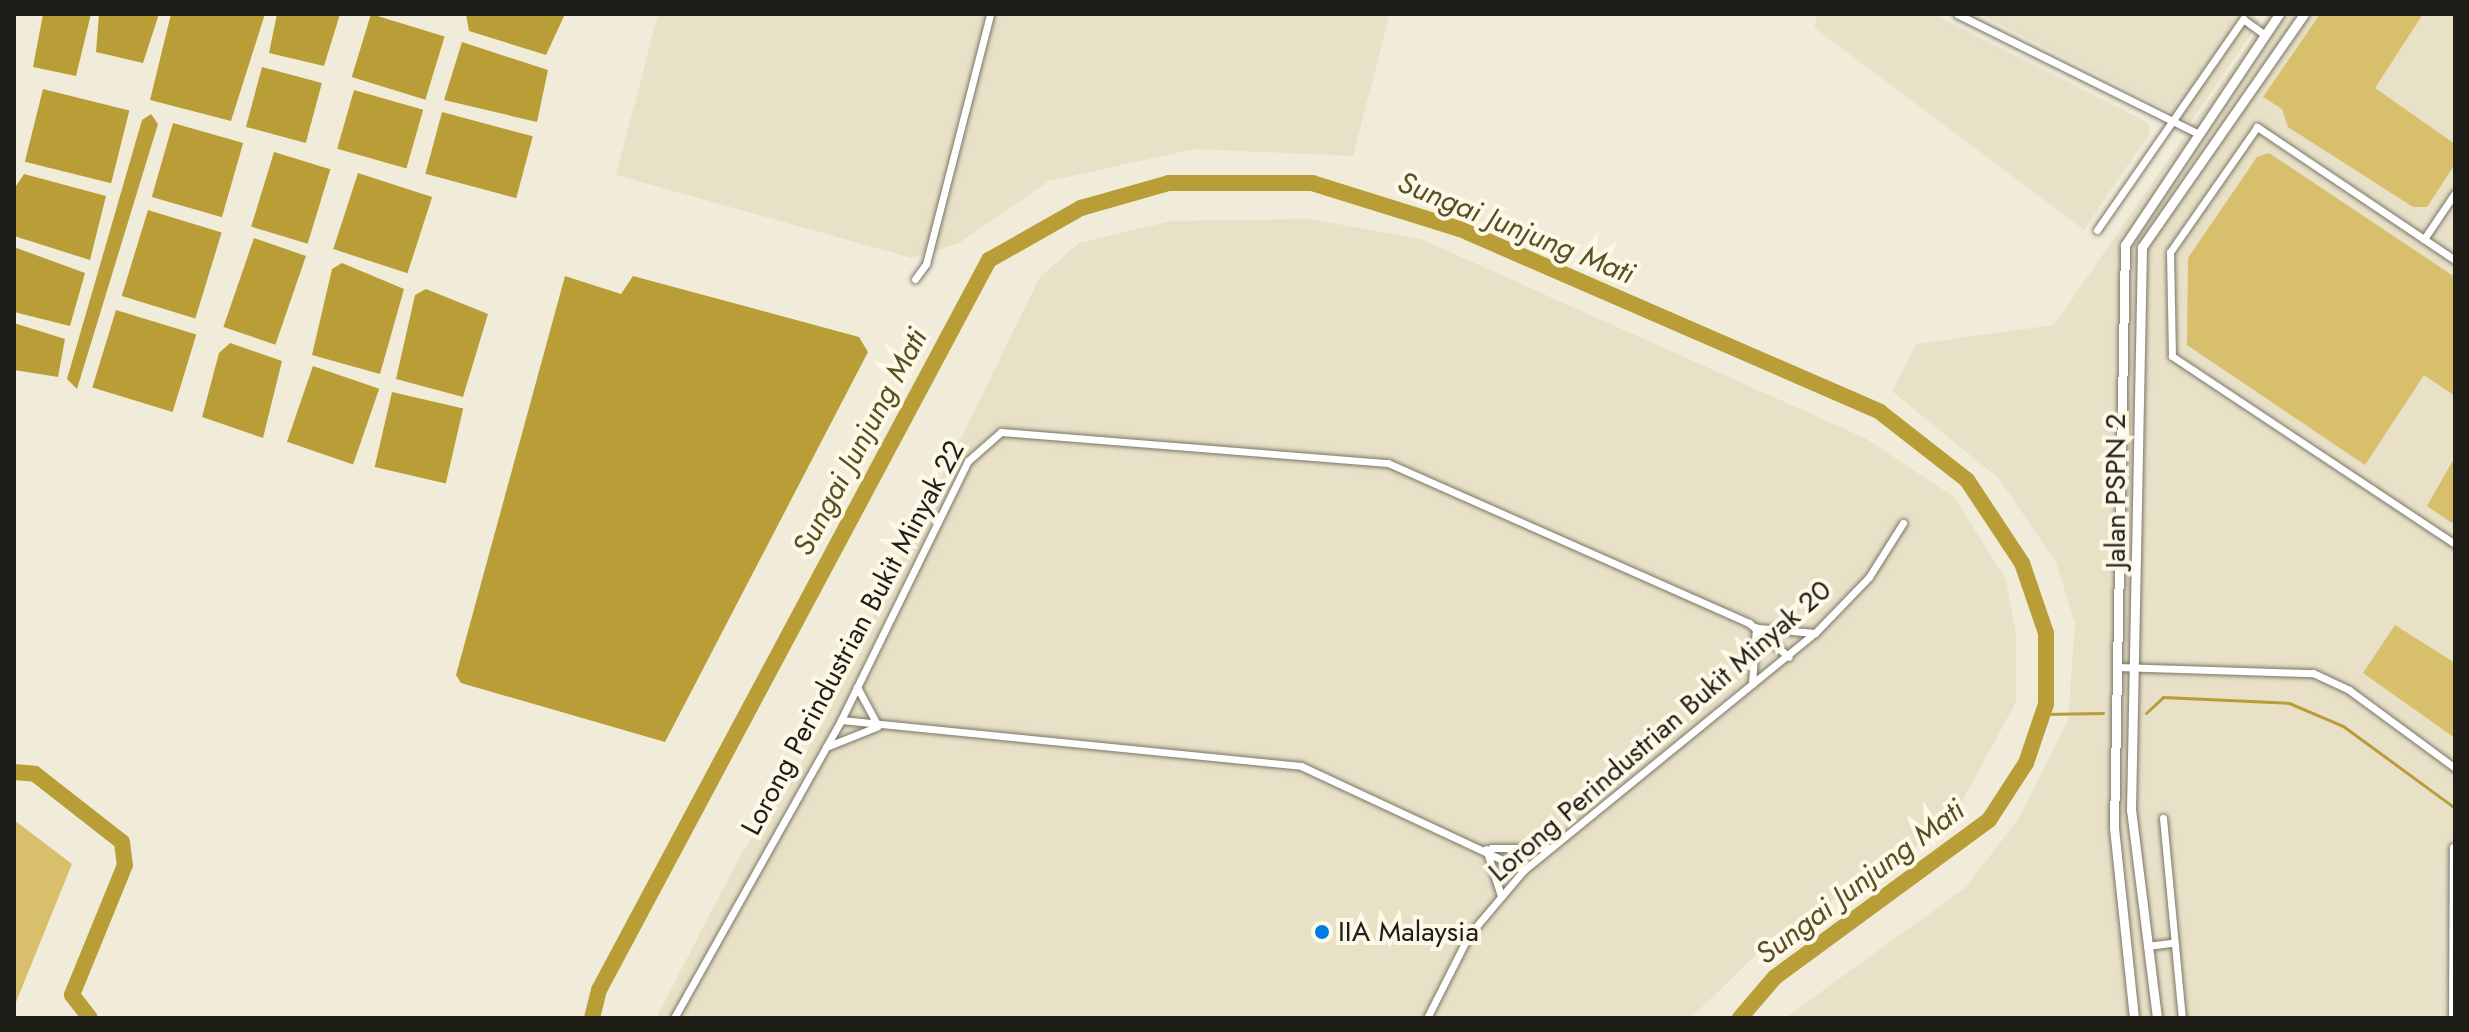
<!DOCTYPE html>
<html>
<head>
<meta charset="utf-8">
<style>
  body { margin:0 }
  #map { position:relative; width:2469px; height:1032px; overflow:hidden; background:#f1ecda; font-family:Jost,sans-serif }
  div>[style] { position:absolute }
  .built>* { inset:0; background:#e8e1c8 }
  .green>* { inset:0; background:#d7bf6c }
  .water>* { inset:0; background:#b99e38; transform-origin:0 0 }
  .stream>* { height:3px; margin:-1.5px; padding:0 1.5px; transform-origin:1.5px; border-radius:1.5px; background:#b99e38 }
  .river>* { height:16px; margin:-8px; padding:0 8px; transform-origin:8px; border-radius:8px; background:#b99e38 }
  .roads { filter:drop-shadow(0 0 2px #7a7565) drop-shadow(0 0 2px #7a7565) }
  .minor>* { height:7px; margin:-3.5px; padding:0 3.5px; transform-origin:3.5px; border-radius:3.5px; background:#fff }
  .tertiary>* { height:9px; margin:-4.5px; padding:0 4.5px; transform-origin:4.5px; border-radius:4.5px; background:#fff }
  .dots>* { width:22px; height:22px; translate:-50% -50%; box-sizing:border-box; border:4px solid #fef9e7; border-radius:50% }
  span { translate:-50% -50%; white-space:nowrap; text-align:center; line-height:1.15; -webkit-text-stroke:8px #fef9e7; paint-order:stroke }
  .street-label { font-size:28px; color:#1f1d17 }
  .poi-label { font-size:28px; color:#1f1d17 }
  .left { translate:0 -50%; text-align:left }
  .water-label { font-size:30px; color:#5a4e25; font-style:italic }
  .frame { position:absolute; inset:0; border:16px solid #1f1d17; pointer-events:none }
</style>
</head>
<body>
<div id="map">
  <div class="built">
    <div style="clip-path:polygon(658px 14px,1390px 14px,1353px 156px,1195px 149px,1049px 181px,959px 243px,912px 258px,616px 175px)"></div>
    <div style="clip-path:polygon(1817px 14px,1933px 14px,2149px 123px,2149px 134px,2084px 230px,1814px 28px)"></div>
    <div style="clip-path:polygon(2250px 14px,2260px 21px,2191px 122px,1983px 16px)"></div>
    <div style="clip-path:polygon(2269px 14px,2455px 14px,2455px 1018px,1785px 1018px,1966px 887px,2019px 818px,2068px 721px,2075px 623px,2056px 562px,1999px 479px,1892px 391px,1916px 344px,2054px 325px)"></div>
    <div style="clip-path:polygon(1309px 219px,1421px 239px,1865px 438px,1954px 497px,2006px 579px,2016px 635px,2016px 702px,1959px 807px,1918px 845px,1770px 941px,1691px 1018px,656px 1018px,741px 854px,799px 767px,1040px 277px,1079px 243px,1171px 221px)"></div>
  </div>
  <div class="green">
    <div style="clip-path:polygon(2320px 14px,2423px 14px,2375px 88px,2455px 144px,2455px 164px,2427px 207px,2413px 207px,2288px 127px,2282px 109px,2263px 97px)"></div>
    <div style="clip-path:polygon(2269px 153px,2455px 277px,2455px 396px,2424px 375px,2365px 465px,2187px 345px,2188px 258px,2257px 157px)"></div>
    <div style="clip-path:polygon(2455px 457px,2455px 525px,2427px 506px)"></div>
    <div style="clip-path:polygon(2395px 625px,2455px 663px,2455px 738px,2363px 673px)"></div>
    <div style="clip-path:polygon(14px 820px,72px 864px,14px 1007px)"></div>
  </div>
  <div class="water">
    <div style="clip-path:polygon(43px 14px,91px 14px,76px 76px,33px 67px)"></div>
    <div style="clip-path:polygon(99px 14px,159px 14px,143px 63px,96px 52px)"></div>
    <div style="clip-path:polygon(171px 14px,265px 14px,231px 121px,150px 100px)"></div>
    <div style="clip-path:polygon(277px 14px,340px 14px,324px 66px,269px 53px)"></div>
    <div style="left:371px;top:14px;width:77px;height:66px;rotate:17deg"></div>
    <div style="clip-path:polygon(466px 14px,565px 14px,546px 55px,469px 31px)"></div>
    <div style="clip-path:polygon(462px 42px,548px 70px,537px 122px,444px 100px)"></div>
    <div style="left:262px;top:67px;width:62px;height:62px;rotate:15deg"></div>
    <div style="left:43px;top:89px;width:89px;height:75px;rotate:14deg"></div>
    <div style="left:354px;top:90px;width:72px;height:61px;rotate:16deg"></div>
    <div style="left:442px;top:112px;width:94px;height:64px;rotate:15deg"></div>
    <div style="clip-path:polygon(151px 114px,158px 124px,77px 389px,67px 379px,142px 120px)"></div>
    <div style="left:173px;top:123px;width:73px;height:77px;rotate:16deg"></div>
    <div style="left:274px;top:152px;width:59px;height:78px;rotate:17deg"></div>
    <div style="left:358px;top:173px;width:78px;height:80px;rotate:18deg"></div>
    <div style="clip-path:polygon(24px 174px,106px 196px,90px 260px,14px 236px,14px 189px)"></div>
    <div style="left:148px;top:210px;width:77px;height:90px;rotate:17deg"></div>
    <div style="left:254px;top:238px;width:55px;height:94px;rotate:19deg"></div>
    <div style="clip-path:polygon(14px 247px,85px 273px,70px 326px,14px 312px)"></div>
    <div style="clip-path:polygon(342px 263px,404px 289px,380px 374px,312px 355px,332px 269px)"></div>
    <div style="clip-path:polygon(565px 276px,621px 294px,633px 276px,859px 337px,868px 352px,665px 742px,461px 683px,456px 675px)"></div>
    <div style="clip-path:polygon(426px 289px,488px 314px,463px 397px,396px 379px,415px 295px)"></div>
    <div style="left:116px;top:310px;width:84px;height:81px;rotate:17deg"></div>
    <div style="clip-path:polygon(14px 323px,65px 339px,58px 377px,14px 370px)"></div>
    <div style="clip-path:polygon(230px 343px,282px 361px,263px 438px,202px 417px,219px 353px)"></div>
    <div style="left:313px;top:366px;width:70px;height:80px;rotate:19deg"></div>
    <div style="left:392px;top:392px;width:73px;height:77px;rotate:13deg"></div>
  </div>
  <div class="stream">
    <div style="left:2146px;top:713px;width:23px;rotate:-43deg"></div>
    <div style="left:2163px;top:697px;width:126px;rotate:2.7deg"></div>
    <div style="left:2289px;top:703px;width:59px;rotate:23.1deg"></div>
    <div style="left:2343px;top:726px;width:139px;rotate:36.2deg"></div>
    <div style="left:2042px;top:714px;width:61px;rotate:-0.9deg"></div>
  </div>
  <div class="river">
    <div style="left:14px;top:772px;width:21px;rotate:5deg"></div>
    <div style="left:35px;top:774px;width:110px;rotate:38deg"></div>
    <div style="left:122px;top:842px;width:23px;rotate:83deg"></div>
    <div style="left:125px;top:865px;width:140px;rotate:112.2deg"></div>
    <div style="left:72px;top:995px;width:29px;rotate:52deg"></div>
    <div style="left:592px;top:1018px;width:29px;rotate:-76deg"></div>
    <div style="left:599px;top:990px;width:828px;rotate:-61.89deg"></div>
    <div style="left:989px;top:260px;width:106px;rotate:-29.5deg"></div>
    <div style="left:1081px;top:208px;width:91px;rotate:-15.9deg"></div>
    <div style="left:1169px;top:183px;width:143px"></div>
    <div style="left:1312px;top:183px;width:155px;rotate:17.3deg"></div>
    <div style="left:1460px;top:229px;width:458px;rotate:23.5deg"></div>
    <div style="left:1880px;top:412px;width:110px;rotate:38deg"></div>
    <div style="left:1967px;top:480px;width:100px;rotate:56.5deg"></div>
    <div style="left:2022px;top:563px;width:74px;rotate:71.1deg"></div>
    <div style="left:2046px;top:633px;width:71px;rotate:90deg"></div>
    <div style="left:2046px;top:704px;width:62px;rotate:108.7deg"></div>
    <div style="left:2026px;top:763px;width:68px;rotate:123deg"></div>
    <div style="left:1989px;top:820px;width:265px;rotate:143.7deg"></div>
    <div style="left:1775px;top:977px;width:54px;rotate:130.5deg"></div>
  </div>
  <div class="roads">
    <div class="minor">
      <div style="left:1957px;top:14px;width:268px;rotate:26.4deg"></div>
      <div style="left:2097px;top:230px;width:257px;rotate:-55.3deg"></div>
      <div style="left:2243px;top:19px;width:27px;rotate:36deg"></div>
      <div style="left:2424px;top:239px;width:55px;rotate:-56deg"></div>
      <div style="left:2455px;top:260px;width:239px;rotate:-146.1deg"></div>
      <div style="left:2257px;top:127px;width:152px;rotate:124.8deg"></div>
      <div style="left:2170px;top:252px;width:104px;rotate:88.9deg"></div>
      <div style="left:2172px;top:356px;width:340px;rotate:33.6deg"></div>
      <div style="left:915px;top:279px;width:19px;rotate:-54deg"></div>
      <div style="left:926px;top:264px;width:258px;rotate:-75.6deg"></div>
      <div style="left:1758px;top:628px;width:57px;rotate:5deg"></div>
      <div style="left:2117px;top:667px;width:196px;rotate:1.8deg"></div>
      <div style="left:2313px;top:673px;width:40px;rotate:25deg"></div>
      <div style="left:2349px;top:690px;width:132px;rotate:36.3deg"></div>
      <div style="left:1752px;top:684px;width:57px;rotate:-86deg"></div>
      <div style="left:857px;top:687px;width:44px;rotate:61.7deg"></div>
      <div style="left:841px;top:720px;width:462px;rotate:5.7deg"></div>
      <div style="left:1301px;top:766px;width:246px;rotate:25deg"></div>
      <div style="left:826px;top:747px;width:54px;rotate:-21.8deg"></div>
      <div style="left:2163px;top:818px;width:201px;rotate:84.6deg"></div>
      <div style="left:1491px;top:848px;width:59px"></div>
      <div style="left:1486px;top:849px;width:49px;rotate:72.3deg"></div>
      <div style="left:2147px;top:946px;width:24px;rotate:-7deg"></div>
      <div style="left:674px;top:1018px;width:342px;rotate:-60.7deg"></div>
      <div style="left:841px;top:720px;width:288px;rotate:-63.9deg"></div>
      <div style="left:968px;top:461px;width:44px;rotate:-41.3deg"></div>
      <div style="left:1001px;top:432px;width:388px;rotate:4.6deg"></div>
      <div style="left:1388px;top:463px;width:395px;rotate:23.9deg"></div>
      <div style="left:1749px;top:623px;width:52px;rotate:40.4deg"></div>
      <div style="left:1427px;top:1018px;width:93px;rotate:-63.2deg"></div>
      <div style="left:1469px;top:935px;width:85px;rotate:-49.8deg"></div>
      <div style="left:1524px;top:870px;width:375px;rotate:-39.2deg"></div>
      <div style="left:1815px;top:633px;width:78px;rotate:-46deg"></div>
      <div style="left:1869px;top:577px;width:64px;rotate:-57.8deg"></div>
      <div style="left:2452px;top:1018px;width:171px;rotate:-89.7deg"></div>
    </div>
    <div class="tertiary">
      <div style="left:2134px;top:1018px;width:191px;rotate:-96deg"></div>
      <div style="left:2114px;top:828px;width:583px;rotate:-88.92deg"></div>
      <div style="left:2125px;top:245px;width:278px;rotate:-56.3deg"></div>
      <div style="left:2157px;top:1018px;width:210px;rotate:-97.1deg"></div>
      <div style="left:2131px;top:810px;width:563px;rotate:-88.88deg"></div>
      <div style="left:2142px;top:247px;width:284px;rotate:-55.2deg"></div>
    </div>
  </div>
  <div class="dots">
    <div style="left:1322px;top:932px;background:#007ce2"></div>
  </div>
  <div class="street-label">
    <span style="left:2116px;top:491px;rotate:-90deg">Jalan PSPN 2</span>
    <span style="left:853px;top:638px;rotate:-62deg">Lorong Perindustrian Bukit Minyak 22</span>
    <span style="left:1660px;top:731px;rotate:-41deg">Lorong Perindustrian Bukit Minyak 20</span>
  </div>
  <div class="poi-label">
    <span class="left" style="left:1338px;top:932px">IIA Malaysia</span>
  </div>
  <div class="water-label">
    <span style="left:1516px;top:228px;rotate:22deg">Sungai Junjung Mati</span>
    <span style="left:860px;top:442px;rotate:-62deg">Sungai Junjung Mati</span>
    <span style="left:1860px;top:882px;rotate:-37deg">Sungai Junjung Mati</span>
  </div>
  <div class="frame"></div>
</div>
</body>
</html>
